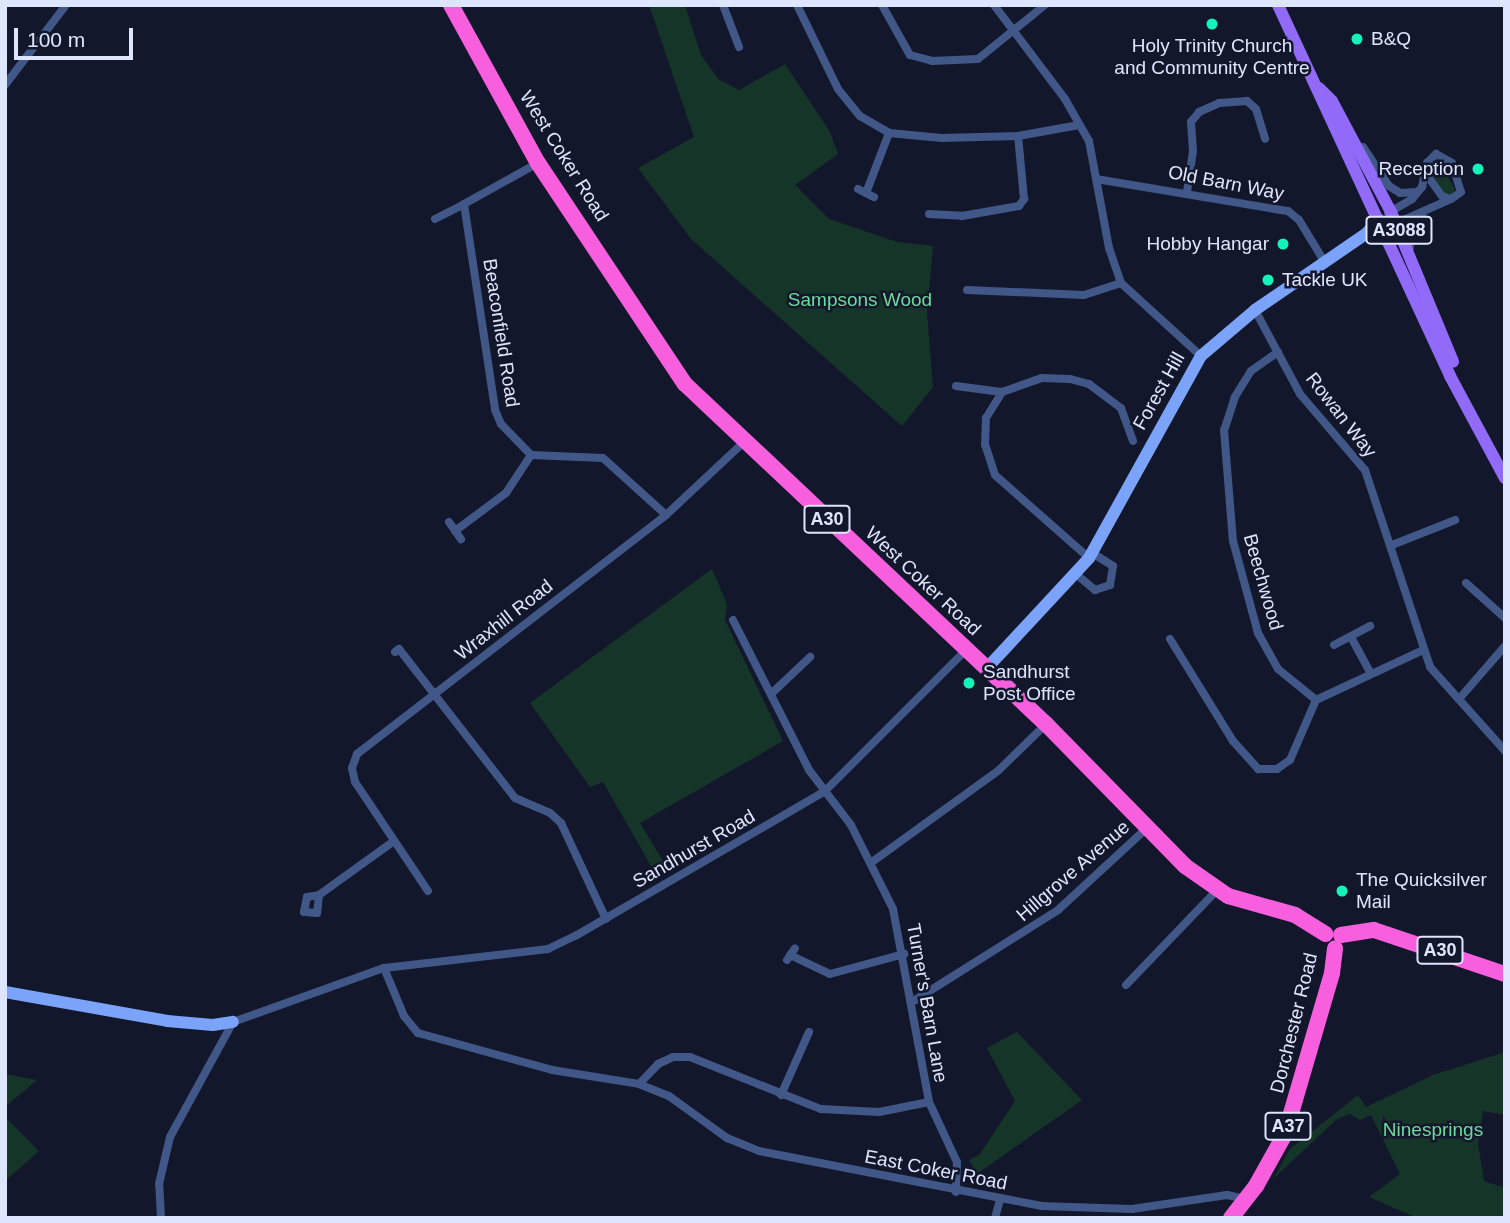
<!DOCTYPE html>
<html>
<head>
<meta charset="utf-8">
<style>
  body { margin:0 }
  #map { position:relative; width:1510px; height:1223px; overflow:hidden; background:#13172b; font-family:Helvetica,sans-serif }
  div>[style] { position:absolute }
  .green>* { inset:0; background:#163529 }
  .street>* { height:8px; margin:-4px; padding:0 4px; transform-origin:4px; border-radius:4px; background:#405788 }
  .secondary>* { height:12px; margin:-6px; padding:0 6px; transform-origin:6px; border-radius:6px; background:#7aa3f9 }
  .primary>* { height:12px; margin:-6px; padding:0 6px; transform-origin:6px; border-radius:6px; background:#916af8 }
  .highway>* { height:16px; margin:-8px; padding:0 8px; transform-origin:8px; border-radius:8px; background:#f85fde }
  .dots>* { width:19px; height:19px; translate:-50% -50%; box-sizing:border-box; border:4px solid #13172b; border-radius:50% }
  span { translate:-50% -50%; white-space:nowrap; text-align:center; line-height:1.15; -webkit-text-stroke:5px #13172b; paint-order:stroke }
  .shield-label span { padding:2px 5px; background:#13172b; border:2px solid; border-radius:5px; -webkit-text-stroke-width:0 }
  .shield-label { font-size:18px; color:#dee6fe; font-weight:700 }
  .poi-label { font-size:19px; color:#dee6fe }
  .left { translate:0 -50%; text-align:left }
  .right { translate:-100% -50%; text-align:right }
  .street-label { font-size:19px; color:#dee6fe }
  .park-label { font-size:19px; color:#6cdc98 }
  .frame { position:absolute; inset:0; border:7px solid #dee6fe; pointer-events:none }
  .scale { position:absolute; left:14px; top:28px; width:119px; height:32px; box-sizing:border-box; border:4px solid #dee6fe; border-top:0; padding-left:9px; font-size:21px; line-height:24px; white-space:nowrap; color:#dee6fe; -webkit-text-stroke:5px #13172b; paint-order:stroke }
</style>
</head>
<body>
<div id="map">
  <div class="green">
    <div style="clip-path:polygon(649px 5px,685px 5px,701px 55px,718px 79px,739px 90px,785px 64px,830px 132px,838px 154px,795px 185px,829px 219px,897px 242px,933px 246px,927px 313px,933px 387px,902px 426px,691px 239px,638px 168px,694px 137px)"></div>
    <div style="clip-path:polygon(1439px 161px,1455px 189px,1451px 195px,1439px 191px,1430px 176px,1432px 165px)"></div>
    <div style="clip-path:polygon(712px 569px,727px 604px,725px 620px,783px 741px,640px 823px,669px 871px,658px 878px,603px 782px,590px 787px,530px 703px)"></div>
    <div style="clip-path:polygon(1017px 1032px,1082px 1100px,977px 1174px,969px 1160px,980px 1154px,1015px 1101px,987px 1048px)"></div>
    <div style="clip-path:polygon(1505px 1052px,1505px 1115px,1483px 1111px,1478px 1144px,1484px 1181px,1505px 1188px,1505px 1218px,1417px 1218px,1369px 1197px,1400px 1174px,1371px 1115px,1360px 1120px,1350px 1114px,1337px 1119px,1273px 1179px,1290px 1149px,1358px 1095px,1366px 1107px,1433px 1075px)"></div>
    <div style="clip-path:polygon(5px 1074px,37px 1080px,5px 1107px)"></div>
    <div style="clip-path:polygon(5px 1117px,39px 1151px,5px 1181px)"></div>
  </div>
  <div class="street">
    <div style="left:723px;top:5px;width:45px;rotate:69.1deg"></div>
    <div style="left:797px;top:5px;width:93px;rotate:64deg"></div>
    <div style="left:838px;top:89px;width:35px;rotate:51deg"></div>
    <div style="left:860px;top:116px;width:34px;rotate:30deg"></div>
    <div style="left:889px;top:133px;width:53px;rotate:5.4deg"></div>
    <div style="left:942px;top:138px;width:76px;rotate:-1.5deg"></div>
    <div style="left:1018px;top:136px;width:62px;rotate:-10.2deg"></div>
    <div style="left:882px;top:5px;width:57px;rotate:60.8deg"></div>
    <div style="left:910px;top:55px;width:23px;rotate:15deg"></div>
    <div style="left:932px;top:61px;width:46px;rotate:-2.5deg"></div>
    <div style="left:978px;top:59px;width:86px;rotate:-38.9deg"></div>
    <div style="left:994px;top:5px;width:118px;rotate:52.9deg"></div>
    <div style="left:1065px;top:99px;width:48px;rotate:60.3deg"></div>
    <div style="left:1089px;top:141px;width:109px;rotate:79.4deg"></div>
    <div style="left:1109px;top:248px;width:37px;rotate:71deg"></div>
    <div style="left:1121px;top:283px;width:108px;rotate:42.4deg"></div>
    <div style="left:5px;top:85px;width:101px;rotate:-52.7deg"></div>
    <div style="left:1363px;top:147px;width:47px;rotate:56.3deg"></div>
    <div style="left:1389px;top:186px;width:13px;rotate:32deg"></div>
    <div style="left:1400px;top:193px;width:17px;rotate:-3deg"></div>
    <div style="left:538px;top:163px;width:85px;rotate:151deg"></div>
    <div style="left:464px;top:204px;width:208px;rotate:81.4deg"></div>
    <div style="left:495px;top:410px;width:15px;rotate:67deg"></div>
    <div style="left:501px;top:424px;width:43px;rotate:45.9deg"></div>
    <div style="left:531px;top:455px;width:72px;rotate:2.4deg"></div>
    <div style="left:603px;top:458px;width:85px;rotate:42.1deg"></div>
    <div style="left:1096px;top:179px;width:195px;rotate:9.5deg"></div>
    <div style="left:1288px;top:211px;width:14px;rotate:39deg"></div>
    <div style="left:1299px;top:220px;width:48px;rotate:58.6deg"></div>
    <div style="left:858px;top:189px;width:18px;rotate:27deg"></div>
    <div style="left:1187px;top:192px;width:41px;rotate:-81.7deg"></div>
    <div style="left:1193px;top:151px;width:29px;rotate:-94deg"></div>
    <div style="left:1191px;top:122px;width:13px;rotate:-51deg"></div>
    <div style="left:1199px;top:112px;width:22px;rotate:-24deg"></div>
    <div style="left:1219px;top:103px;width:28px;rotate:-4deg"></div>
    <div style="left:1247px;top:101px;width:12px;rotate:42deg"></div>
    <div style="left:1256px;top:109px;width:31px;rotate:73deg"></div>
    <div style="left:866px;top:193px;width:64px;rotate:-69deg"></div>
    <div style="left:1388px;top:213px;width:28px;rotate:-30deg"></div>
    <div style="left:1412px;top:199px;width:16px;rotate:-50deg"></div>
    <div style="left:1422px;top:187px;width:25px;rotate:-78deg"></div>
    <div style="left:1427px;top:163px;width:13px;rotate:-45deg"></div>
    <div style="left:1436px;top:154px;width:18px;rotate:29deg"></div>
    <div style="left:1452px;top:163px;width:30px;rotate:73deg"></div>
    <div style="left:1461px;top:192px;width:12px;rotate:145deg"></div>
    <div style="left:1451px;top:199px;width:9px;rotate:-162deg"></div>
    <div style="left:1442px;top:196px;width:29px;rotate:-126deg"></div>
    <div style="left:929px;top:214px;width:33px;rotate:3deg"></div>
    <div style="left:962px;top:216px;width:58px;rotate:-10deg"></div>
    <div style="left:1019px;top:206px;width:9px;rotate:-54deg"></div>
    <div style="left:1024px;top:199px;width:63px;rotate:-95.4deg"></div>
    <div style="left:435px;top:219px;width:33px;rotate:-27deg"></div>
    <div style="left:1383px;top:229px;width:74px;rotate:-23.8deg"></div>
    <div style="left:1410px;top:248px;width:21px;rotate:-87deg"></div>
    <div style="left:1411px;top:227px;width:18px;rotate:-49deg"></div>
    <div style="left:967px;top:290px;width:117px;rotate:2.4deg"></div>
    <div style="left:1084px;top:295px;width:39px;rotate:-18deg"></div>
    <div style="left:1255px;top:310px;width:95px;rotate:61.8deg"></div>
    <div style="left:1300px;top:394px;width:100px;rotate:49.5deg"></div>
    <div style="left:1365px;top:470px;width:207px;rotate:71.7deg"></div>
    <div style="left:1430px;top:667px;width:113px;rotate:48.2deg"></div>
    <div style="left:1278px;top:352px;width:33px;rotate:145deg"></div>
    <div style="left:1251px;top:371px;width:31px;rotate:122deg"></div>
    <div style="left:1235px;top:397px;width:35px;rotate:108deg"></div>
    <div style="left:1224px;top:430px;width:111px;rotate:85.4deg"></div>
    <div style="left:1233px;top:541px;width:95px;rotate:74.8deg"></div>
    <div style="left:1258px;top:633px;width:41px;rotate:60.9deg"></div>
    <div style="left:1278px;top:669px;width:49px;rotate:39.2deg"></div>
    <div style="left:1316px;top:700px;width:118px;rotate:-25deg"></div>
    <div style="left:956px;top:386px;width:46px;rotate:7.4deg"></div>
    <div style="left:449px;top:522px;width:21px;rotate:55deg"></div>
    <div style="left:455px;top:531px;width:64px;rotate:-36.7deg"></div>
    <div style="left:506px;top:493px;width:45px;rotate:-56.7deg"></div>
    <div style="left:1392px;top:545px;width:68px;rotate:-21.6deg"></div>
    <div style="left:1089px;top:558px;width:125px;rotate:-138.6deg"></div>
    <div style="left:995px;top:475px;width:32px;rotate:-108deg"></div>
    <div style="left:985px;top:445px;width:27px;rotate:-88deg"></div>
    <div style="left:986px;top:418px;width:31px;rotate:-58deg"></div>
    <div style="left:1002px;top:392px;width:42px;rotate:-19.3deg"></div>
    <div style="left:1042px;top:378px;width:28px;rotate:2deg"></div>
    <div style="left:1070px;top:379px;width:20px;rotate:15deg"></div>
    <div style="left:1089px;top:384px;width:40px;rotate:37deg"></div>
    <div style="left:1121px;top:408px;width:35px;rotate:70deg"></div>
    <div style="left:1076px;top:574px;width:25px;rotate:40deg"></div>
    <div style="left:1095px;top:590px;width:16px;rotate:-18deg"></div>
    <div style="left:1110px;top:585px;width:19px;rotate:-81deg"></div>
    <div style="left:1113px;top:566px;width:25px;rotate:-148deg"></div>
    <div style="left:1466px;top:583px;width:52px;rotate:41.9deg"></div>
    <div style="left:733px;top:620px;width:168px;rotate:63.1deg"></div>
    <div style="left:809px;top:770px;width:69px;rotate:52.6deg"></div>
    <div style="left:851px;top:825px;width:94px;rotate:63.4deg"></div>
    <div style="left:893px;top:909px;width:196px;rotate:79.4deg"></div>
    <div style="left:929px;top:1102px;width:66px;rotate:65deg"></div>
    <div style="left:957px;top:1162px;width:30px;rotate:92deg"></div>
    <div style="left:1351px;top:637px;width:42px;rotate:61.6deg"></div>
    <div style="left:1170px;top:639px;width:120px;rotate:58.3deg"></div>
    <div style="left:1233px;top:741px;width:38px;rotate:48deg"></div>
    <div style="left:1258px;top:769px;width:19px"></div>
    <div style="left:1277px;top:769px;width:16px;rotate:-35deg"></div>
    <div style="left:1290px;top:760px;width:65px;rotate:-66.6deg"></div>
    <div style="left:1334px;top:645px;width:41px;rotate:-27.8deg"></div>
    <div style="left:395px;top:652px;width:5px;rotate:-37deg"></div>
    <div style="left:399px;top:649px;width:189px;rotate:52.1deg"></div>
    <div style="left:515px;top:798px;width:38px;rotate:23deg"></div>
    <div style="left:550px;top:813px;width:15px;rotate:42deg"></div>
    <div style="left:561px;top:823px;width:106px;rotate:64.9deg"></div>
    <div style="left:771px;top:694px;width:54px;rotate:-43.5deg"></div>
    <div style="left:1459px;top:699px;width:70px;rotate:-49deg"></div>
    <div style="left:872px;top:862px;width:157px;rotate:-35.9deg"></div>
    <div style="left:999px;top:770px;width:66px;rotate:-44.4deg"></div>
    <div style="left:428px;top:891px;width:131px;rotate:-123.8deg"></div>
    <div style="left:355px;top:782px;width:14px;rotate:-102deg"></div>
    <div style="left:352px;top:768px;width:15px;rotate:-70deg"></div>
    <div style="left:357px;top:754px;width:391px;rotate:-37.7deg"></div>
    <div style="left:666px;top:515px;width:107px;rotate:-43.1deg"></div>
    <div style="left:319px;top:895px;width:18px;rotate:96deg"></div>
    <div style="left:317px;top:913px;width:13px;rotate:-176deg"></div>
    <div style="left:304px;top:912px;width:15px;rotate:-79deg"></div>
    <div style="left:307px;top:897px;width:12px;rotate:-9deg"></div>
    <div style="left:319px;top:895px;width:92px;rotate:-35.8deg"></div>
    <div style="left:790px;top:955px;width:44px;rotate:25.4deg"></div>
    <div style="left:830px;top:974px;width:77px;rotate:-15.1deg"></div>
    <div style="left:787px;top:960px;width:14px;rotate:-56deg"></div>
    <div style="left:384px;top:968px;width:52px;rotate:67.4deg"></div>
    <div style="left:404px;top:1016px;width:22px;rotate:51deg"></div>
    <div style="left:418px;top:1033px;width:139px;rotate:15.4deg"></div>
    <div style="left:552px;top:1070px;width:88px;rotate:9.1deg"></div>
    <div style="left:639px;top:1084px;width:32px;rotate:22deg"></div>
    <div style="left:669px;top:1096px;width:72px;rotate:35.9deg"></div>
    <div style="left:727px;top:1138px;width:35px;rotate:22deg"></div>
    <div style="left:759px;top:1151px;width:287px;rotate:11deg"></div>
    <div style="left:1041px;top:1206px;width:91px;rotate:1.9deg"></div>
    <div style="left:1132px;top:1209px;width:96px;rotate:-8.4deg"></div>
    <div style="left:1227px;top:1195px;width:19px;rotate:12deg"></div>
    <div style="left:1126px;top:985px;width:132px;rotate:-46.2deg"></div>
    <div style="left:912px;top:1002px;width:173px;rotate:-32.2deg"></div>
    <div style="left:1058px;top:910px;width:121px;rotate:-42.7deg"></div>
    <div style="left:639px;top:1084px;width:28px;rotate:-46deg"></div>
    <div style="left:658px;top:1064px;width:17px;rotate:-25deg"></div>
    <div style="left:673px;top:1057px;width:17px"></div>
    <div style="left:690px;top:1057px;width:141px;rotate:21.7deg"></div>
    <div style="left:821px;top:1109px;width:58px;rotate:3deg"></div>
    <div style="left:879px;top:1112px;width:51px;rotate:-11.3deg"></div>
    <div style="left:781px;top:1095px;width:69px;rotate:-66deg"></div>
    <div style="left:161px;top:1218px;width:34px;rotate:-93deg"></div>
    <div style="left:159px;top:1184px;width:48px;rotate:-76.8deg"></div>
    <div style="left:170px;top:1137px;width:131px;rotate:-61.3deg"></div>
    <div style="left:233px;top:1022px;width:160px;rotate:-19.7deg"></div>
    <div style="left:384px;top:968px;width:165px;rotate:-6.6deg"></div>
    <div style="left:548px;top:949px;width:32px;rotate:-26deg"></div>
    <div style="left:577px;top:935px;width:287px;rotate:-30.1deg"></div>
    <div style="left:825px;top:791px;width:199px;rotate:-45deg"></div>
    <div style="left:995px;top:1218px;width:20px;rotate:-75deg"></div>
  </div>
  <div class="secondary">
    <div style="left:986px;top:669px;width:151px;rotate:-47.1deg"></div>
    <div style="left:1089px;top:558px;width:231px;rotate:-61deg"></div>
    <div style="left:1201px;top:356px;width:71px;rotate:-40.4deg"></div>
    <div style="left:1255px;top:310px;width:136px;rotate:-34.5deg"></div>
    <div style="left:1367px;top:233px;width:18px;rotate:-49deg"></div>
    <div style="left:5px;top:992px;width:165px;rotate:10.1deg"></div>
    <div style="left:167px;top:1021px;width:46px;rotate:5deg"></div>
    <div style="left:213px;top:1025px;width:20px;rotate:-9deg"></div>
  </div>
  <div class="primary">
    <div style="left:1278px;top:5px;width:409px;rotate:65.1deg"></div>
    <div style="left:1450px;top:376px;width:116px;rotate:61.7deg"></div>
    <div style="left:1319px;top:88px;width:18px;rotate:45deg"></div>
    <div style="left:1332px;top:101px;width:126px;rotate:62deg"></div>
    <div style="left:1391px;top:212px;width:162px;rotate:67.5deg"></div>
  </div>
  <div class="highway">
    <div style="left:451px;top:5px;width:180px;rotate:61.2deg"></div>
    <div style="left:538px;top:163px;width:265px;rotate:56.4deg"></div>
    <div style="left:685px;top:384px;width:496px;rotate:43.3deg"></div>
    <div style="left:1046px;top:724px;width:199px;rotate:45.6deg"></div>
    <div style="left:1185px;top:866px;width:52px;rotate:34.9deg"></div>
    <div style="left:1228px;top:896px;width:70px;rotate:15.8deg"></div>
    <div style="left:1295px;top:915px;width:36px;rotate:32deg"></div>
    <div style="left:1341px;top:935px;width:33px;rotate:-9deg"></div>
    <div style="left:1374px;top:930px;width:138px;rotate:18.6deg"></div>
    <div style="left:1231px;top:1218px;width:41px;rotate:-52deg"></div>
    <div style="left:1256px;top:1186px;width:60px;rotate:-60.9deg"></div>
    <div style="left:1285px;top:1134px;width:168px;rotate:-73.7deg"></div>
    <div style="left:1332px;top:973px;width:25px;rotate:-83deg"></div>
  </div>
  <div class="dots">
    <div style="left:1212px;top:24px;background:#13f4bb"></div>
    <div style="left:1357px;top:39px;background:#13f4bb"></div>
    <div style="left:1478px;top:169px;background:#13f4bb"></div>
    <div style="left:1283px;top:244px;background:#13f4bb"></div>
    <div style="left:1268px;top:280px;background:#13f4bb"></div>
    <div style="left:969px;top:683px;background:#13f4bb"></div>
    <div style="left:1342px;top:891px;background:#13f4bb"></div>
  </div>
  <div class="shield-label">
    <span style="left:1399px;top:230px">A3088</span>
    <span style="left:827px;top:519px">A30</span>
    <span style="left:1440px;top:950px">A30</span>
    <span style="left:1288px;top:1126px">A37</span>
  </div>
  <div class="poi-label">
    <span class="left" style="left:1371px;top:39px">B&amp;Q</span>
    <span style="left:1212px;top:57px">Holy Trinity Church<br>and Community Centre</span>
    <span class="right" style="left:1464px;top:169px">Reception</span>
    <span class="right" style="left:1269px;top:244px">Hobby Hangar</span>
    <span class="left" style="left:1282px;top:280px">Tackle UK</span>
    <span class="left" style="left:983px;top:683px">Sandhurst<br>Post Office</span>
    <span class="left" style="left:1356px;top:891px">The Quicksilver<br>Mail</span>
  </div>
  <div class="street-label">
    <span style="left:564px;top:156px;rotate:58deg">West Coker Road</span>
    <span style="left:1226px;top:183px;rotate:11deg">Old Barn Way</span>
    <span style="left:501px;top:333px;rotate:81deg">Beaconfield Road</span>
    <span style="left:1159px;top:391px;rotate:-61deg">Forest Hill</span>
    <span style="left:1341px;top:415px;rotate:52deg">Rowan Way</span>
    <span style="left:923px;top:581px;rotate:43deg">West Coker Road</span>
    <span style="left:1263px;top:582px;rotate:74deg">Beechwood</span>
    <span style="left:504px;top:620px;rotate:-38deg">Wraxhill Road</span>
    <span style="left:694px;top:849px;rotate:-30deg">Sandhurst Road</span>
    <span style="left:1073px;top:871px;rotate:-41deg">Hillgrove Avenue</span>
    <span style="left:927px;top:1003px;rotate:80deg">Turner's Barn Lane</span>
    <span style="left:1294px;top:1023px;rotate:-76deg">Dorchester Road</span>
    <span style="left:936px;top:1170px;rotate:11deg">East Coker Road</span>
  </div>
  <div class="park-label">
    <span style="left:860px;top:300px">Sampsons Wood</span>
    <span style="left:1433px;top:1130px">Ninesprings</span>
  </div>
  <div class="frame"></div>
  <div class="scale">100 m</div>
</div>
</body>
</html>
